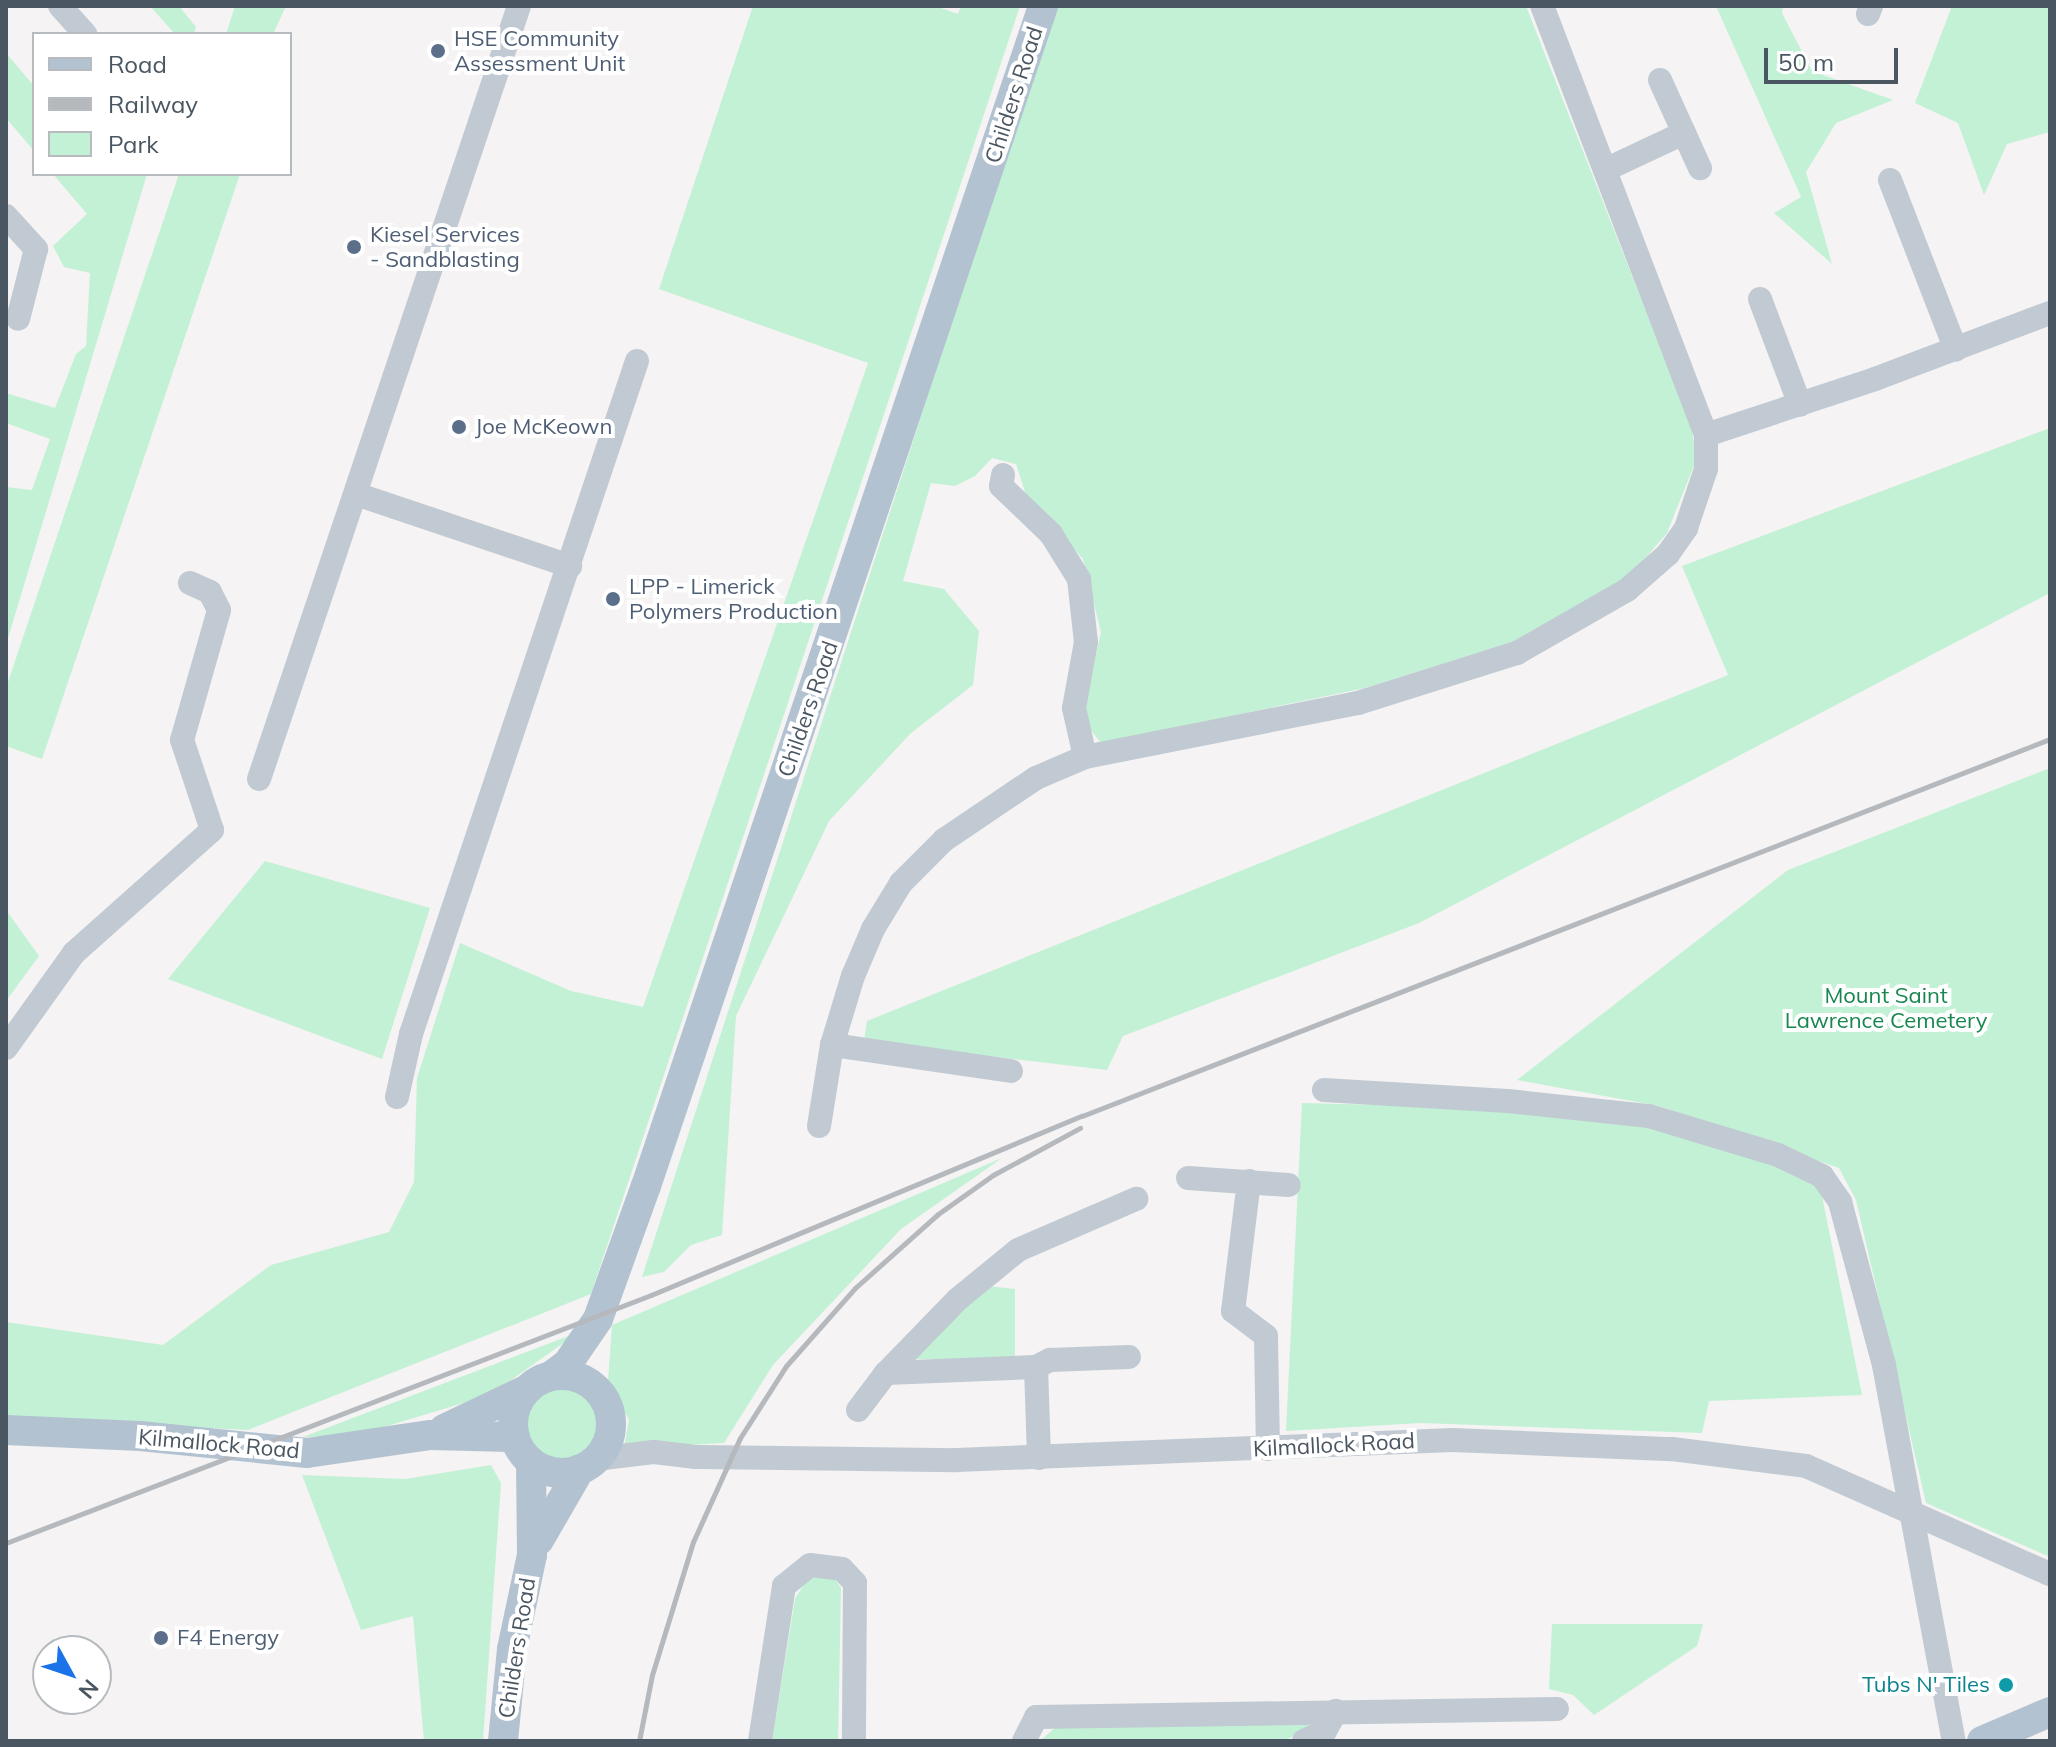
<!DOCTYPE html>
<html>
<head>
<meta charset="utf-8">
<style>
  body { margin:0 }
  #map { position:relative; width:2056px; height:1747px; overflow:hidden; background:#f5f3f3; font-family:Mulish,sans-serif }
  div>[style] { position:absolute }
  .green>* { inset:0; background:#c3f1d5 }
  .round { border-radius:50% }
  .minor>* { height:24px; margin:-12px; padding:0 12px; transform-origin:12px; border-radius:12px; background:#c1cad2 }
  .major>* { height:30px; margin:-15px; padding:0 15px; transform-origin:15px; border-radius:15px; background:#b3c2d1 }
  .major>.ring { margin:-15px; padding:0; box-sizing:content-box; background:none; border:30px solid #b3c2d1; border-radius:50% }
  .rail>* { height:5px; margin:-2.5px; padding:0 2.5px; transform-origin:2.5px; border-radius:2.5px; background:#b5b8bd }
  .dots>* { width:22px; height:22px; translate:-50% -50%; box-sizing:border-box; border:4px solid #fff; border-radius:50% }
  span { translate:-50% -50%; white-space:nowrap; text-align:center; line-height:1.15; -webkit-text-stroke:8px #fff; paint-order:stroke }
  .service-label { font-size:22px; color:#4e5e75 }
  .left { translate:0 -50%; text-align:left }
  .street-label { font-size:22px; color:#4a5661 }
  .park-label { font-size:22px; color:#17864f }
  .culture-label { font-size:22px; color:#0d838f }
  .right { translate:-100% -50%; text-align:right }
  .frame { position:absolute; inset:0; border:8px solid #4a5661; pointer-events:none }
  .legend { position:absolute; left:32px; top:32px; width:260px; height:144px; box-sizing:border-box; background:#fff; border:2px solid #b7bbc0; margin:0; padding:10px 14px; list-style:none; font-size:24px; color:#4a5661 }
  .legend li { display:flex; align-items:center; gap:16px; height:40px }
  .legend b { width:40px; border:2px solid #b7bbc0 }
  .north { position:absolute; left:32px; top:1635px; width:80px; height:80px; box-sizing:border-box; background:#fff; border:2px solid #b7bbc0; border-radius:50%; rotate:130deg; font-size:22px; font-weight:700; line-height:32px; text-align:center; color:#4a5661 }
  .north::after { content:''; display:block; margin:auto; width:28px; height:36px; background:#1a73e8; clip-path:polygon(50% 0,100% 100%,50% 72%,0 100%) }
  .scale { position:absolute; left:1764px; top:48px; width:134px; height:36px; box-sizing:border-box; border:4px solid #4a5661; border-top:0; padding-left:10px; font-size:24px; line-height:28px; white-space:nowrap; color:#4a5661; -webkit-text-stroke:6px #fff; paint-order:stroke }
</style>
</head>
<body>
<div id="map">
  <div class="green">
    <div style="clip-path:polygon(150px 6px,179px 6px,196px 27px,194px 34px,175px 34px)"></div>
    <div style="clip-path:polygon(235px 6px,286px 6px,273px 34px,226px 34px)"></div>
    <div style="clip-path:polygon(753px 6px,935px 6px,958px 14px,961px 6px,1020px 6px,591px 1294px,248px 1430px,6px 1418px,6px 1322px,163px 1345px,271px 1265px,389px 1232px,414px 1182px,417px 1078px,460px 943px,571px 991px,643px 1007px,868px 363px,659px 289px)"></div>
    <div style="clip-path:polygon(1054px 6px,1526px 6px,1691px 426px,1697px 458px,1667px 533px,1636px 569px,1598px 598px,1515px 641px,1365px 688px,1101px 743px,1082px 719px,1101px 632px,1083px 559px,1027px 498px,1016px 464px,992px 458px,975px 476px,955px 486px,931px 483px,903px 581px,944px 589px,979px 631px,973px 685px,911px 733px,829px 821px,736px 1016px,722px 1235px,691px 1245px,664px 1272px,642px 1277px)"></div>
    <div style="clip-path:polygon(1716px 6px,1783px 6px,1782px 13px,1812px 71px,1893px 100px,1836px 123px,1806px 172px,1832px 264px,1774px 213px,1801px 197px)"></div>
    <div style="clip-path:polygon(1952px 6px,2050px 6px,2050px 132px,2007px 144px,1984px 195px,1958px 123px,1915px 103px)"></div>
    <div style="clip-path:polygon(6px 53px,34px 86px,34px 151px,6px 118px)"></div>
    <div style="clip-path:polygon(53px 174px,147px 174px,6px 645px,6px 487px,32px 490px,50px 439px,6px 423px,6px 393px,55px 408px,76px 354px,86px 346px,90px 273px,64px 267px,53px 246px,87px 214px)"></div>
    <div style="clip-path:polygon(179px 174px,240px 174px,42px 759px,6px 746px,6px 688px)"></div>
    <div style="clip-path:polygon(2050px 428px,2050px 593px,1419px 923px,1123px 1036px,1107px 1070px,864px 1041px,867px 1021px,1728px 675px,1682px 566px)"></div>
    <div style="clip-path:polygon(2050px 768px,2050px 1557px,1926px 1503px,1856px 1200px,1839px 1168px,1659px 1106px,1517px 1080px,1788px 870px)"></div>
    <div style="clip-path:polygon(265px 861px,430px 908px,382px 1059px,168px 979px)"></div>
    <div style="clip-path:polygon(6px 910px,39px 956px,6px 1001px)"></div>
    <div style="clip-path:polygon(1302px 1103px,1503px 1108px,1648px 1126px,1771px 1162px,1820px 1186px,1862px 1395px,1709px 1401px,1702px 1433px,1420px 1423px,1286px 1431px)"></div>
    <div style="clip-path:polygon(1002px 1158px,901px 1229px,773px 1365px,724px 1443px,624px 1448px,629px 1420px,608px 1381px,612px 1325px)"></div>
    <div style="clip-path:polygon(987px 1286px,1015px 1289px,1015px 1359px,911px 1359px)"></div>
    <div style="clip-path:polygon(579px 1332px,490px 1395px,354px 1436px,303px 1437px)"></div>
    <div class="round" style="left:525px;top:1388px;width:74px;height:74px"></div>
    <div style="clip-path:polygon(491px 1465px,501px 1483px,483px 1741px,424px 1741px,413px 1616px,361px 1630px,302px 1475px,405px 1479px)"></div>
    <div style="clip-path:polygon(830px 1572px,841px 1588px,838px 1741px,772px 1741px,795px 1599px,809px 1576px)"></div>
    <div style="clip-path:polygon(1552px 1624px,1703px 1624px,1697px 1646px,1594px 1715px,1573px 1695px,1549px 1689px)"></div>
    <div style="clip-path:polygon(1307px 1722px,1310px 1729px,1283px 1741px,1040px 1741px,1057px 1726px)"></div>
  </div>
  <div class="minor">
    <div style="left:60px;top:6px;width:38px;rotate:48deg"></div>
    <div style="left:1868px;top:14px;width:9px;rotate:-69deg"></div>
    <div style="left:1660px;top:80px;width:97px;rotate:65.6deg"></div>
    <div style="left:1607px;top:169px;width:85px;rotate:-25.1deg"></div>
    <div style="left:1890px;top:180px;width:182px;rotate:68.8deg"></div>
    <div style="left:6px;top:216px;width:45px;rotate:47.7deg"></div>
    <div style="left:36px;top:249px;width:72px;rotate:104.4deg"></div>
    <div style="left:1760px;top:299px;width:113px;rotate:69.3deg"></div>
    <div style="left:1706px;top:435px;width:178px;rotate:-18.3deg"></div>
    <div style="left:1875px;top:379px;width:187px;rotate:-20.7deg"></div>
    <div style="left:1003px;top:475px;width:11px;rotate:100deg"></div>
    <div style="left:1001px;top:486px;width:69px;rotate:43.8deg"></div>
    <div style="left:1051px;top:534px;width:53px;rotate:58.1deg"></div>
    <div style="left:1079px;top:579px;width:63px;rotate:83.7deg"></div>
    <div style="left:1086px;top:642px;width:67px;rotate:100.3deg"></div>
    <div style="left:1074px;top:708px;width:50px;rotate:77.3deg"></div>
    <div style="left:356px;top:494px;width:226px;rotate:18.6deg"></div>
    <div style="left:259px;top:779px;width:816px;rotate:-71.41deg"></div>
    <div style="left:6px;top:1048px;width:117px;rotate:-54.4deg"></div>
    <div style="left:74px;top:953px;width:185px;rotate:-41.7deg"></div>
    <div style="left:212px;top:830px;width:95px;rotate:-108.4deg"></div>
    <div style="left:182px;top:740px;width:135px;rotate:-74.1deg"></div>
    <div style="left:219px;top:610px;width:20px;rotate:-117deg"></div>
    <div style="left:210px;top:592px;width:22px;rotate:-156deg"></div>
    <div style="left:1011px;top:1071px;width:181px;rotate:-171.7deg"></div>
    <div style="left:832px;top:1045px;width:72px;rotate:-73.1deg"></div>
    <div style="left:853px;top:976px;width:51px;rotate:-66.9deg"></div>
    <div style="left:873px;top:929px;width:54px;rotate:-58.7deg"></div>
    <div style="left:901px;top:883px;width:61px;rotate:-45deg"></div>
    <div style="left:944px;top:840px;width:111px;rotate:-34deg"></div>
    <div style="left:1036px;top:778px;width:53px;rotate:-23.2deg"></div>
    <div style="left:1085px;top:757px;width:278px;rotate:-11.2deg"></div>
    <div style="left:1358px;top:703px;width:167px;rotate:-17.5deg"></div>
    <div style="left:1517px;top:653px;width:127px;rotate:-29.8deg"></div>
    <div style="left:1627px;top:590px;width:55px;rotate:-41.3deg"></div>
    <div style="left:1668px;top:554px;width:32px;rotate:-55deg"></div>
    <div style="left:1686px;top:528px;width:62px;rotate:-71.3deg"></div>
    <div style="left:1706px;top:469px;width:34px;rotate:-90deg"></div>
    <div style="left:1706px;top:435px;width:459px;rotate:-110.9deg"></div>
    <div style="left:1324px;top:1090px;width:184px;rotate:3.4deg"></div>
    <div style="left:1508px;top:1101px;width:142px;rotate:6.1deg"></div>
    <div style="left:1649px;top:1116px;width:135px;rotate:16.8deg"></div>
    <div style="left:1778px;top:1155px;width:49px;rotate:25.5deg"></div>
    <div style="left:1822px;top:1176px;width:32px;rotate:55deg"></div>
    <div style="left:1840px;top:1202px;width:169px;rotate:74.9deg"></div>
    <div style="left:1884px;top:1365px;width:382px;rotate:79.5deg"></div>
    <div style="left:397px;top:1097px;width:65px;rotate:-77.5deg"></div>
    <div style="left:411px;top:1034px;width:710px;rotate:-71.44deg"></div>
    <div style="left:819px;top:1126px;width:82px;rotate:-80.9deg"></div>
    <div style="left:1188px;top:1178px;width:101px;rotate:4deg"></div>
    <div style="left:1249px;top:1181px;width:131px;rotate:97deg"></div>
    <div style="left:1233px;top:1311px;width:41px;rotate:37.1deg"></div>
    <div style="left:1266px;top:1336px;width:113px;rotate:89deg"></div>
    <div style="left:1036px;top:1367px;width:91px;rotate:88.1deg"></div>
    <div style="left:886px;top:1373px;width:103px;rotate:-45.8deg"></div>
    <div style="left:958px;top:1299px;width:77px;rotate:-39.2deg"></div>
    <div style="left:1018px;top:1250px;width:129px;rotate:-23.4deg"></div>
    <div style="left:858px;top:1410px;width:46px;rotate:-52.9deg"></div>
    <div style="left:886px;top:1373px;width:150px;rotate:-2.3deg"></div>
    <div style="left:1036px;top:1367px;width:16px;rotate:-27deg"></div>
    <div style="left:1050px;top:1360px;width:79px;rotate:-2.2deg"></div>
    <div style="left:595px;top:1459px;width:59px;rotate:-6.8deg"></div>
    <div style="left:654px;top:1452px;width:42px;rotate:6.8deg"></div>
    <div style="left:696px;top:1457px;width:261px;rotate:0.7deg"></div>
    <div style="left:957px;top:1460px;width:496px;rotate:-2.3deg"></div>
    <div style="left:1453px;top:1440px;width:219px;rotate:2.4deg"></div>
    <div style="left:1672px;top:1449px;width:135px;rotate:7.2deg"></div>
    <div style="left:1806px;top:1466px;width:267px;rotate:23.9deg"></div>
    <div style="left:760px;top:1741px;width:157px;rotate:-81.2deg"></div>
    <div style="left:784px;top:1586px;width:33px;rotate:-39deg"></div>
    <div style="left:810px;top:1565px;width:32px;rotate:7deg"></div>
    <div style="left:842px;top:1569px;width:19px;rotate:47deg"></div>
    <div style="left:855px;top:1583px;width:158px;rotate:90.4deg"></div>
    <div style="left:1024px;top:1741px;width:27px;rotate:-63deg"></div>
    <div style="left:1036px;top:1717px;width:521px;rotate:-0.88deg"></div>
    <div style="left:1304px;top:1741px;width:23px;rotate:-25deg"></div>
    <div style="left:1325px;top:1731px;width:23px;rotate:-61deg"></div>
  </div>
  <div class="major">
    <div class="ring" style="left:513px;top:1375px;width:68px;height:68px"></div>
    <div style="left:551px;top:1376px;width:21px;rotate:-37deg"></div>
    <div style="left:568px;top:1363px;width:53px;rotate:-55.7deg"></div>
    <div style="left:598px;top:1319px;width:141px;rotate:-70.2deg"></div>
    <div style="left:646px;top:1186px;width:1245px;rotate:-71.4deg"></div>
    <div style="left:444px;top:1429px;width:93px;rotate:-25.5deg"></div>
    <div style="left:6px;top:1430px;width:134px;rotate:2.6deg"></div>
    <div style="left:140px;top:1436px;width:168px;rotate:5.8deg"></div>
    <div style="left:307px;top:1453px;width:125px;rotate:-8.3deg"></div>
    <div style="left:431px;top:1435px;width:84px;rotate:1.4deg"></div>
    <div style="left:539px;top:1540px;width:82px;rotate:-60deg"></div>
    <div style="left:503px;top:1741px;width:92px;rotate:-84.4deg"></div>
    <div style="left:512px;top:1649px;width:96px;rotate:-78deg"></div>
    <div style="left:532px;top:1555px;width:93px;rotate:-90.6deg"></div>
    <div style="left:1982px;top:1741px;width:74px;rotate:-23.1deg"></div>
  </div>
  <div class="rail">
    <div style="left:6px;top:1543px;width:691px;rotate:-21.03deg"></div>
    <div style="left:651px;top:1295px;width:467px;rotate:-22.6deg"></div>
    <div style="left:1082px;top:1116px;width:1039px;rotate:-21.28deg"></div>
    <div style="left:639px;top:1741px;width:67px;rotate:-78.9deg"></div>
    <div style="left:652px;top:1675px;width:139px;rotate:-72.9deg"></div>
    <div style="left:693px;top:1542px;width:114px;rotate:-65.7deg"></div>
    <div style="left:740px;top:1438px;width:85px;rotate:-57.4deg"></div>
    <div style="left:786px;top:1366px;width:104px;rotate:-48.5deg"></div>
    <div style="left:855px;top:1288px;width:111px;rotate:-41.7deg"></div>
    <div style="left:938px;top:1214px;width:67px;rotate:-35.3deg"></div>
    <div style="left:993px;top:1175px;width:99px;rotate:-28.4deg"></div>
  </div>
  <div class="dots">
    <div style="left:438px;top:51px;background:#5c6f8a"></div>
    <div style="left:354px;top:247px;background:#5c6f8a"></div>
    <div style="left:459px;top:427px;background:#5c6f8a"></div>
    <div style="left:613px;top:599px;background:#5c6f8a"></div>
    <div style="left:161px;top:1638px;background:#5c6f8a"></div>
    <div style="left:2006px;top:1685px;background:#0f9aa8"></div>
  </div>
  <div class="service-label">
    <span class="left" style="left:454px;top:51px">HSE Community<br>Assessment Unit</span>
    <span class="left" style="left:370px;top:247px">Kiesel Services<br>- Sandblasting</span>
    <span class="left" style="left:475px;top:427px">Joe McKeown</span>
    <span class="left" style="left:629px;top:599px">LPP - Limerick<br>Polymers Production</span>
    <span class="left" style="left:177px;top:1638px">F4 Energy</span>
  </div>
  <div class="street-label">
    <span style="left:1014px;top:95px;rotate:-72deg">Childers Road</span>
    <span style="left:808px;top:709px;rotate:-71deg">Childers Road</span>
    <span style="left:219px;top:1444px;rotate:5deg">Kilmallock Road</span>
    <span style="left:1334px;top:1445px;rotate:-3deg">Kilmallock Road</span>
    <span style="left:517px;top:1648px;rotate:-81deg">Childers Road</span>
  </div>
  <div class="park-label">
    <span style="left:1886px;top:1008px">Mount Saint<br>Lawrence Cemetery</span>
  </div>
  <div class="culture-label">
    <span class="right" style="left:1990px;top:1685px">Tubs N' Tiles</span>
  </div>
  <div class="frame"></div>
  <ul class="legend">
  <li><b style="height:10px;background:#b3c2d1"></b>Road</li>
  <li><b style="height:10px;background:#b5b8bd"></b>Railway</li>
  <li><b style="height:22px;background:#c3f1d5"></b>Park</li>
  </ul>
  <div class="north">N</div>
  <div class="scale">50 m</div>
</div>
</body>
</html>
